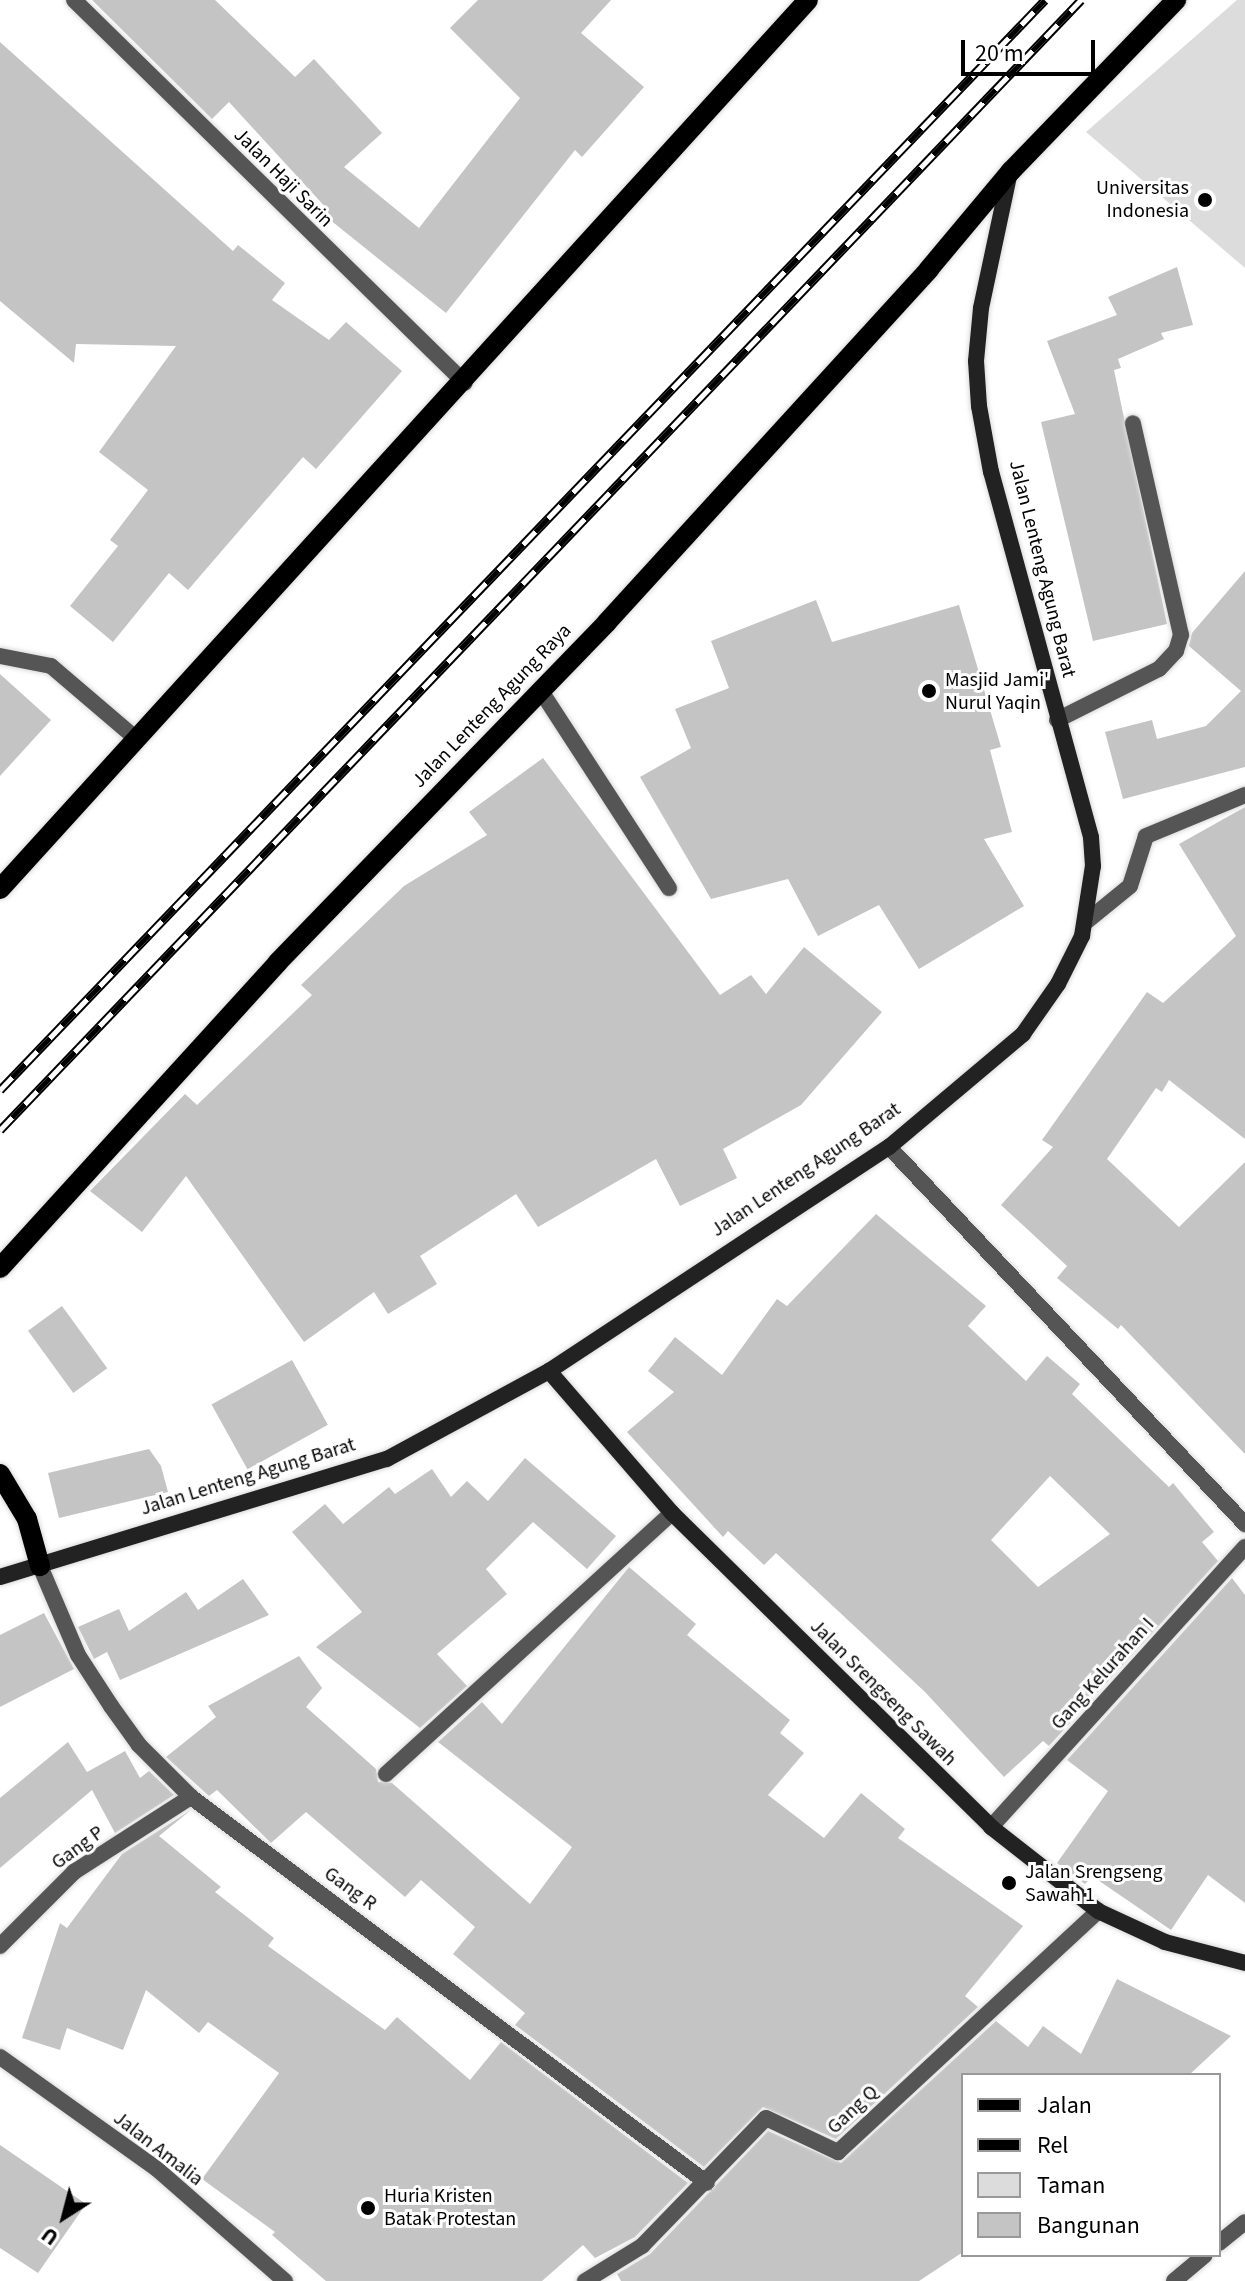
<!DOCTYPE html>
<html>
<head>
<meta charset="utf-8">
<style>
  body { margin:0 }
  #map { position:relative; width:1245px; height:2281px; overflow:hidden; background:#fff; font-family:"Source Sans 3",sans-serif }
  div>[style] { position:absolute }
  .green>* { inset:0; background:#dcdcdc }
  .building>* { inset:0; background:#c4c4c4; transform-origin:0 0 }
  .roads { filter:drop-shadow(0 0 2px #dbdbdb) drop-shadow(0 0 2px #dbdbdb) }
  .lane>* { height:16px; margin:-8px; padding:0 8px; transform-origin:8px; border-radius:8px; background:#555 }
  .street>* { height:16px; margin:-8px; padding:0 8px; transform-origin:8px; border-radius:8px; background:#555 }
  .secondary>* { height:16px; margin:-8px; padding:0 8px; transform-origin:8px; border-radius:8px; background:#222 }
  .primary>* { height:20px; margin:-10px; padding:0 10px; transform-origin:10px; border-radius:10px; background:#000 }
  .rail>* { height:9px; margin-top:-4.5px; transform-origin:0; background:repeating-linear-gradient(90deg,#fff 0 18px,#000 0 36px); box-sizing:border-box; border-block:2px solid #000 }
  .dots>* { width:22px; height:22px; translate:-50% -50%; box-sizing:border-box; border:4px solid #fff; border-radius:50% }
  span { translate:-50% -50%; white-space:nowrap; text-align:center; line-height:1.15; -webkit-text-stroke:6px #fff; paint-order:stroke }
  .street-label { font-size:20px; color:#000 }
  .poi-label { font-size:20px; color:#000 }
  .right { translate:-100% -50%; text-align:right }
  .left { translate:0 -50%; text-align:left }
  .legend { position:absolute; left:961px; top:2073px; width:260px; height:184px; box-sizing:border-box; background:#fff; border:2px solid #999; margin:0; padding:10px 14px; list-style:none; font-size:24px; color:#000 }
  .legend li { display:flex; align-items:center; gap:16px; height:40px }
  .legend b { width:40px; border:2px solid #999 }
  .north { position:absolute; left:24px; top:2177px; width:80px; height:80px; -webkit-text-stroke:6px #fff; paint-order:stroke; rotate:216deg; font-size:22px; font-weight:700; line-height:32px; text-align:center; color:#000 }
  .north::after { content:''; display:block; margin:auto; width:28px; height:36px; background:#000; clip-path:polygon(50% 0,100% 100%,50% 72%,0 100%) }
  .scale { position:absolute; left:961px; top:40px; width:134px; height:36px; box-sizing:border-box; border:4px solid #000; border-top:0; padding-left:10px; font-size:24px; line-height:28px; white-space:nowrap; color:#000; -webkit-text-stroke:6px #fff; paint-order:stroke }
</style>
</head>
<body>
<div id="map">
  <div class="green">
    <div style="clip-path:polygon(1237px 0,1245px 0,1245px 268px,1086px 132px)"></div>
  </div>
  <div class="building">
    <div style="clip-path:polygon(92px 0,215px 0,295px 77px,314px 59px,382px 133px,344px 167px,419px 228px,520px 98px,450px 28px,478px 0,611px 0,581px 33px,644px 87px,582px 157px,575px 150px,446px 313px,324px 215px,328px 210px,229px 102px,212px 119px)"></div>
    <div style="clip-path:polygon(0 42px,233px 251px,238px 245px,285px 283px,272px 300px,329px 340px,346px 322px,402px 371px,316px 469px,303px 457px,188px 590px,169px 573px,113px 642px,70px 606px,118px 546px,110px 540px,148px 490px,99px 452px,176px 346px,76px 344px,74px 363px,0 301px)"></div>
    <div style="clip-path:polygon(1177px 267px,1193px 325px,1161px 333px,1164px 339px,1118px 359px,1121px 368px,1114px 370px,1167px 624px,1093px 641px,1041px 422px,1075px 414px,1047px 341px,1117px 315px,1108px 297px)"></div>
    <div style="clip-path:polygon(1245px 571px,1245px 767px,1123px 799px,1105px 732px,1152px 720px,1157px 739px,1206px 726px,1241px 691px,1189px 646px,1192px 633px)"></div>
    <div style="clip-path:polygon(816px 600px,832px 642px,959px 605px,1001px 747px,990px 750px,1012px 832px,984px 839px,1024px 906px,919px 969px,879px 905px,818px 936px,788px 879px,711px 899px,640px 777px,691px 748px,675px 709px,729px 688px,711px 641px)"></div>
    <div style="clip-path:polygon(0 674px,51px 720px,0 776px)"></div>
    <div style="clip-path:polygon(543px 758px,720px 995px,751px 975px,766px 994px,804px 947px,882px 1012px,801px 1105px,723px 1149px,737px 1178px,680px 1206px,656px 1159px,538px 1227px,516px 1194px,420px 1256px,437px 1284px,388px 1314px,374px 1292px,304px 1342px,186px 1176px,142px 1232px,90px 1191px,185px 1094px,197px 1105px,312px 995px,301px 985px,404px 886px,487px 835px,469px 812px)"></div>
    <div style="clip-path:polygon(1245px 807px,1245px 1139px,1169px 1080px,1162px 1092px,1156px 1088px,1107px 1159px,1179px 1227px,1245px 1162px,1245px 1454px,1121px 1325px,1118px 1329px,1057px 1278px,1067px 1266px,1001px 1205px,1053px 1147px,1042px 1140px,1147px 992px,1163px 1003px,1236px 936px,1179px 844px)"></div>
    <div style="clip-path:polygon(evenodd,876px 1214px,986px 1306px,968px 1326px,1026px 1381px,1047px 1356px,1080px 1384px,1072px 1394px,1169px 1487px,1173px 1483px,1214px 1532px,1202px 1542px,1218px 1561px,1049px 1746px,1043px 1741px,1004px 1777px,925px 1692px,776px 1553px,764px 1565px,728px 1531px,723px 1537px,627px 1432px,674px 1392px,648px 1371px,675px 1337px,722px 1375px,777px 1299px,787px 1306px,876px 1214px,1050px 1476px,1110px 1534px,1038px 1587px,991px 1540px,1050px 1476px)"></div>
    <div style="left:62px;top:1306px;width:77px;height:42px;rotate:54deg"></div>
    <div style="left:292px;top:1360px;width:74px;height:92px;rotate:61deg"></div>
    <div style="clip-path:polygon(149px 1449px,161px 1466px,168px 1492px,59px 1518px,48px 1473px)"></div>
    <div style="clip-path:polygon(525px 1458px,616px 1536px,587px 1569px,533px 1522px,486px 1569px,507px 1594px,437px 1654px,467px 1686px,420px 1728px,316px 1647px,362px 1612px,292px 1532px,325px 1504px,343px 1524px,389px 1487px,395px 1494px,432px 1469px,451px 1497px,467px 1481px,488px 1501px)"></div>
    <div style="clip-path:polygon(629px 1567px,696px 1624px,687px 1635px,790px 1720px,780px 1733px,804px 1753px,768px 1795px,824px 1838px,861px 1793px,905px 1829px,898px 1838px,1023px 1926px,965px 1996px,978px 2007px,836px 2139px,763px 2107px,704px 2167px,515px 2025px,525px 2013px,453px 1954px,475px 1927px,421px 1880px,405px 1897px,306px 1812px,271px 1843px,217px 1790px,209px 1796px,166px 1757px,216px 1717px,208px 1706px,299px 1656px,322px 1688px,306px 1707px,376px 1769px,378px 1782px,392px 1783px,530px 1904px,572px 1847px,438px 1742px,482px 1702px,502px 1724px)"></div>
    <div style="clip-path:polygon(1232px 1578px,1245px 1595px,1245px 1903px,1208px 1875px,1171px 1930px,1092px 1876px,1085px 1884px,1057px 1863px,1108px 1791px,1067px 1760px)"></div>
    <div style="clip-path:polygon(243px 1579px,269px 1615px,120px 1680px,107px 1652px,94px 1659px,78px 1627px,119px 1609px,129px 1631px,186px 1592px,198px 1610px)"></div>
    <div style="clip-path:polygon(44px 1613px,74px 1669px,0 1707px,0 1635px)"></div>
    <div style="clip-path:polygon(68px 1742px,87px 1772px,125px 1751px,140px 1778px,149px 1771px,174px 1795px,115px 1833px,92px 1790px,0 1868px,0 1798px)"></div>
    <div style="clip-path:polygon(191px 1810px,159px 1836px,221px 1887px,215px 1892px,274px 1938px,268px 1946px,385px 2030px,397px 2017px,470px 2080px,501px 2042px,688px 2183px,635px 2237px,595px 2258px,583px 2245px,542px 2281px,326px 2281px,272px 2235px,275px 2232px,202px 2179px,279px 2073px,208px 2022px,199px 2033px,146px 1990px,123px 2050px,67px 2028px,60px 2050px,22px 2038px,60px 1923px,67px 1928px,122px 1854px)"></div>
    <div style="clip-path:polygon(1117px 1979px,1231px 2036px,1189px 2075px,963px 2075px,963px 2252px,919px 2281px,621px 2281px,617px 2274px,650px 2254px,768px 2131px,841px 2163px,996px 2021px,1028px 2047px,1043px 2026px,1081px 2054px)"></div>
    <div style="clip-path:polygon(0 2145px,86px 2204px,38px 2273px,0 2248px)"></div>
  </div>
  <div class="roads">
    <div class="lane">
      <div style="left:0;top:656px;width:52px;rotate:11.1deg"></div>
      <div style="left:51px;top:666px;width:109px;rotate:40.5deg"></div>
      <div style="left:541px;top:691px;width:235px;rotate:57deg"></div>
    </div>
    <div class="street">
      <div style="left:74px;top:0;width:547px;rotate:44.41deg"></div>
      <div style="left:1057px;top:720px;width:114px;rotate:-26.6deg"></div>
      <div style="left:1159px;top:669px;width:25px;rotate:-47deg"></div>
      <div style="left:1176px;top:651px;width:17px;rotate:-73deg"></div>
      <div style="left:1181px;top:635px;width:217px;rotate:-102.8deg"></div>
      <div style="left:1087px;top:921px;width:55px;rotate:-39.1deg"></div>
      <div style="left:1130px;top:886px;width:52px;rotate:-72.3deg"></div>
      <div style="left:1146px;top:836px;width:107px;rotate:-22.5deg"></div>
      <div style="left:889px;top:1147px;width:519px;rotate:46.64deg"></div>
      <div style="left:40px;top:1566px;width:97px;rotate:66.9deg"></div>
      <div style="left:78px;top:1655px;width:61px;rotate:57.1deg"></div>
      <div style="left:111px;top:1706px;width:48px;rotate:54.3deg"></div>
      <div style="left:139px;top:1745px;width:74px;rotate:45deg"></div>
      <div style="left:191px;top:1797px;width:644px;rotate:36.8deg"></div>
      <div style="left:386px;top:1774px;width:387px;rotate:-42.4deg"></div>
      <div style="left:991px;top:1827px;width:378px;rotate:-47.8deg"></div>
      <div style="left:0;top:1946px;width:105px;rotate:-45deg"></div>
      <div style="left:74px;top:1872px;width:139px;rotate:-32.7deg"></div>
      <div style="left:0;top:2057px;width:193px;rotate:35.5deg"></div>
      <div style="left:157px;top:2169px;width:170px;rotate:41.2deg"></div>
      <div style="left:1219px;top:2243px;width:33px;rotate:-39deg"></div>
      <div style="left:585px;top:2281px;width:67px;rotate:-31.6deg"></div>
      <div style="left:642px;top:2246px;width:178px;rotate:-45.9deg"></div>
      <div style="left:766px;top:2118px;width:80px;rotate:25.3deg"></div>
      <div style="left:838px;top:2152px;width:355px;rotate:-42.8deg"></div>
      <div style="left:1174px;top:2281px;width:40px;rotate:-40deg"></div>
    </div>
    <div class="secondary">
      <div style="left:549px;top:1371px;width:188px;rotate:49.1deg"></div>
      <div style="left:672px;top:1513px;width:448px;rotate:44.5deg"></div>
      <div style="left:991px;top:1827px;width:136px;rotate:38.1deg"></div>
      <div style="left:1098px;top:1911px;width:74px;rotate:24.8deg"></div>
      <div style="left:1165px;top:1942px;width:83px;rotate:14.7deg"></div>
      <div style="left:0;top:1577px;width:405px;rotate:-17deg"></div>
      <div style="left:387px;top:1459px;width:184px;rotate:-28.5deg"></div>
      <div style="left:549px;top:1371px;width:407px;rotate:-33.4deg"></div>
      <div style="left:889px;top:1147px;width:175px;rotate:-40.1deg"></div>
      <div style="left:1023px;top:1034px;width:61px;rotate:-55deg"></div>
      <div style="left:1058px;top:984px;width:54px;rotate:-63.4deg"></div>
      <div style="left:1082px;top:936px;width:71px;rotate:-81.1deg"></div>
      <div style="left:1093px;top:866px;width:29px;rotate:-94deg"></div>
      <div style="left:1091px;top:837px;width:378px;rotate:-105.3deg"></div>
      <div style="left:991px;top:472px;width:67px;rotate:-100.3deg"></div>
      <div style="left:979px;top:406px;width:45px;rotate:-93.8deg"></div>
      <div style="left:976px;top:361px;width:53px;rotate:-84.6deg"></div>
      <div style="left:981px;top:308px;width:140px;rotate:-78deg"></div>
    </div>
    <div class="primary">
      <div style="left:0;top:889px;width:1201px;rotate:-47.73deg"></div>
      <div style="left:0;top:1268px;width:413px;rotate:-47.7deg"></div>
      <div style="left:278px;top:962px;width:473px;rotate:-45.9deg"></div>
      <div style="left:607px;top:622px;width:478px;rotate:-47.6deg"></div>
      <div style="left:929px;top:269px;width:128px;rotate:-50.1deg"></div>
      <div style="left:1011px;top:171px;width:238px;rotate:-46deg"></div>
      <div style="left:0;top:1474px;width:52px;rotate:59deg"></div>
      <div style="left:27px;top:1519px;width:49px;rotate:74.5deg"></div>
    </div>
  </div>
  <div class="rail">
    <div style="left:0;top:1090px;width:1510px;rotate:-46.21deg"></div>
    <div style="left:0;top:1130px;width:1564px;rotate:-46.27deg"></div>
  </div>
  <div class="dots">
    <div style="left:1205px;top:200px;background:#000"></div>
    <div style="left:929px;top:691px;background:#000"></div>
    <div style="left:1009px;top:1883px;background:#000"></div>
    <div style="left:368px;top:2208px;background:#000"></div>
  </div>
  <div class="street-label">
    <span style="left:283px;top:178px;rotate:45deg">Jalan Haji Sarin</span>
    <span style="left:1042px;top:569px;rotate:76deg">Jalan Lenteng Agung Barat</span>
    <span style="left:492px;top:706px;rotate:-46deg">Jalan Lenteng Agung Raya</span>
    <span style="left:806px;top:1170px;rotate:-34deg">Jalan Lenteng Agung Barat</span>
    <span style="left:248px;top:1477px;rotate:-17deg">Jalan Lenteng Agung Barat</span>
    <span style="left:1103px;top:1674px;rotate:-48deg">Gang Kelurahan I</span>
    <span style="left:883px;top:1693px;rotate:45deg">Jalan Srengseng Sawah</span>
    <span style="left:78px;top:1848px;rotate:-36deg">Gang P</span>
    <span style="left:350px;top:1889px;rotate:36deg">Gang R</span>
    <span style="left:853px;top:2110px;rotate:-43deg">Gang Q</span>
    <span style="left:158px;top:2149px;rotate:38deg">Jalan Amalia</span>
  </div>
  <div class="poi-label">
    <span class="right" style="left:1189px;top:200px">Universitas<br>Indonesia</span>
    <span class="left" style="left:945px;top:692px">Masjid Jami'<br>Nurul Yaqin</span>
    <span class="left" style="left:1025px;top:1884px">Jalan Srengseng<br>Sawah 1</span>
    <span class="left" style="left:384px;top:2208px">Huria Kristen<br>Batak Protestan</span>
  </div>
  <ul class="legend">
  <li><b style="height:10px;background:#000"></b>Jalan</li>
  <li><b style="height:10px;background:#000"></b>Rel</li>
  <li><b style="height:22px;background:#dcdcdc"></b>Taman</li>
  <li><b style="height:22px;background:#c4c4c4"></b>Bangunan</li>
  </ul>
  <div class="north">U</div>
  <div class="scale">20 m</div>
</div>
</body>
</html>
